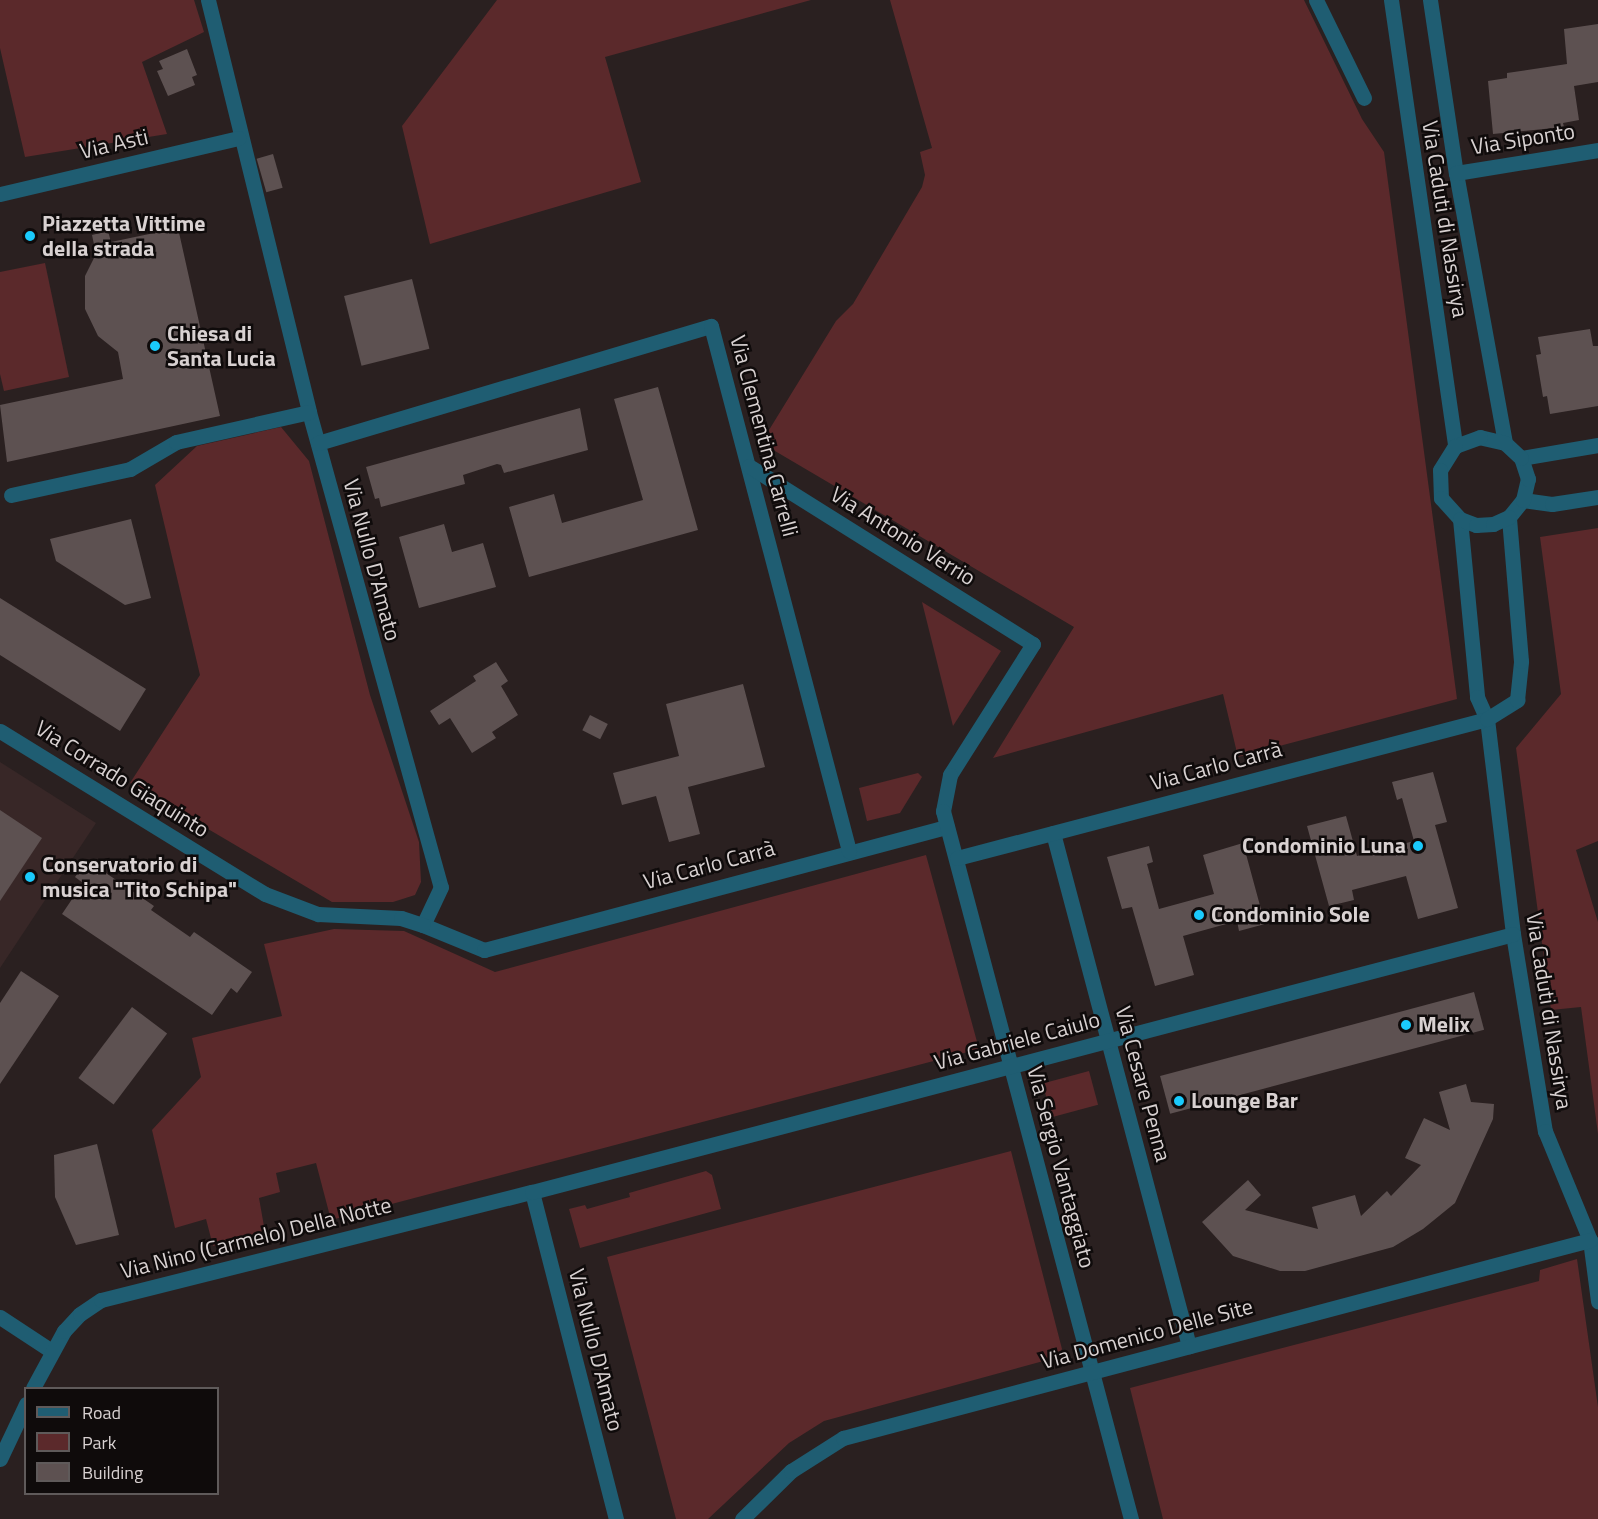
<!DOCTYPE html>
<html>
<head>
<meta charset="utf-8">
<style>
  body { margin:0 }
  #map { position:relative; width:1598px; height:1519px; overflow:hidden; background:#2a2020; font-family:"Titillium Web",sans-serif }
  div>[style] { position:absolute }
  .built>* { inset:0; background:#382727 }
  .green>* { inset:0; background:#5b292b; transform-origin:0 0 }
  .building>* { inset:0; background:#5d5151; transform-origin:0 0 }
  .minor>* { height:15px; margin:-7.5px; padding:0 7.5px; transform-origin:7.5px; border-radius:7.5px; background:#1f5d72 }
  .dots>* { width:16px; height:16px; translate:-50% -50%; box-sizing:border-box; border:3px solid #0f0b0b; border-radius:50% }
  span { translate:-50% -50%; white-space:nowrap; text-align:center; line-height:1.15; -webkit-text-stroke:5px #0f0b0b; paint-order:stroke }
  .street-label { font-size:22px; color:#d8d1d1 }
  .poi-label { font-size:22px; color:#d8d1d1; font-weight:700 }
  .left { translate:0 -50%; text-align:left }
  .right { translate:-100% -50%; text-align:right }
  .legend { position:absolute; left:24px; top:1387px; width:195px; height:108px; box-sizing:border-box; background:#0f0b0b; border:2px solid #5f5a5a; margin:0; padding:8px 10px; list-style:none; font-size:18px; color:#d8d1d1 }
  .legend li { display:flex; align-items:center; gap:12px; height:30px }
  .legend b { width:30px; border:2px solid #5f5a5a }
</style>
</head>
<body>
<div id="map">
  <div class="built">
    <div style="clip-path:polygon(0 762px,96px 823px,0 968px)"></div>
  </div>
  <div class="green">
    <div style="clip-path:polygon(0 0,194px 0,204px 32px,142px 62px,167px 134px,25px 157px,0 48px)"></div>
    <div style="clip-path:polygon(497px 0,811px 0,605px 57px,641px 182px,430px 244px,402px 126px)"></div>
    <div style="clip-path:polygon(890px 0,1304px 0,1362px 119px,1384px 152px,1457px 699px,1238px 757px,1223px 694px,993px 758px,1074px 627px,775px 451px,770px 442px,769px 430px,836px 321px,853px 304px,922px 187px,925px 175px,920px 152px,932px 148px)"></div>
    <div style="clip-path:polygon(45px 263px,69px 377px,4px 391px,0 374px,0 272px)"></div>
    <div style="clip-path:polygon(281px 427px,309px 461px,370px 695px,419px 842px,421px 882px,415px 895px,393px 902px,332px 902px,130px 783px,200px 675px,155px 485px,197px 446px)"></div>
    <div style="clip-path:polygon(1598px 528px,1598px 841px,1576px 850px,1598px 922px,1598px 1134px,1581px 1007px,1551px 1010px,1516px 748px,1561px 694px,1540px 537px)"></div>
    <div style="clip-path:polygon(922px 602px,1001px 651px,953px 726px)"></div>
    <div style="clip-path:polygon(918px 773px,922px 777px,900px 813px,867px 821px,859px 788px)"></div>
    <div style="clip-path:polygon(926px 855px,979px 1049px,331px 1220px,316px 1163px,276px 1173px,280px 1192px,259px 1198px,265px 1232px,213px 1246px,206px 1219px,175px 1228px,152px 1130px,201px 1077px,192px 1038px,282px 1016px,264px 944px,334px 929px,404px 931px,495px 972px)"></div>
    <div style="left:1089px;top:1071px;width:35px;height:48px;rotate:75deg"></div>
    <div style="clip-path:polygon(1011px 1151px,1062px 1349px,1058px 1357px,824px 1421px,789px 1443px,708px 1519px,676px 1519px,607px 1257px)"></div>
    <div style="clip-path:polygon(706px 1171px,712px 1175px,721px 1209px,580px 1248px,569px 1209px,585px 1205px,587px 1209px,630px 1197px,629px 1193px)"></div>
    <div style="clip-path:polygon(1577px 1259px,1598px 1407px,1598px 1519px,1163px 1519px,1130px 1388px,1539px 1281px,1540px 1270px)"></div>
  </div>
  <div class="building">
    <div style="clip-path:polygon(1598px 24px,1598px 82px,1574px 86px,1579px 120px,1563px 123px,1564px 127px,1493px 134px,1488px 81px,1507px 78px,1507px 73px,1567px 64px,1564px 29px)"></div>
    <div style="clip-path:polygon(187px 49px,197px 75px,192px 77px,195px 85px,168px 96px,157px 71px,163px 69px,159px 61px)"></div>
    <div style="left:273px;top:154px;width:35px;height:17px;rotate:74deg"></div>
    <div style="clip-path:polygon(178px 228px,220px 416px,7px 462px,0 405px,123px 379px,118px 352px,98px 336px,85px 309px,85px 276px,96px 254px,92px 235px,108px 231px,111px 242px)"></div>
    <div style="left:412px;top:279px;width:72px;height:70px;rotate:76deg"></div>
    <div style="clip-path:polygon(1590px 329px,1593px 346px,1598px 346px,1598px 406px,1550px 414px,1547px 396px,1543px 397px,1536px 355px,1541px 354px,1538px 337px)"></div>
    <div style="clip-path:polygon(658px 387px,698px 530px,529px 577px,509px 507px,554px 494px,562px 523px,643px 500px,614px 399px)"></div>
    <div style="clip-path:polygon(580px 408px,588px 450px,504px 473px,501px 465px,497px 464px,463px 475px,465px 484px,381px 507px,379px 498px,375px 499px,366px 467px)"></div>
    <div style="clip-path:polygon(131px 519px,151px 598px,125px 605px,56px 561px,50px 539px)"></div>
    <div style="clip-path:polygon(444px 524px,452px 552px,483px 543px,496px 587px,419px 608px,399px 537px)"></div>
    <div style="clip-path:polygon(0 598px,146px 689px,120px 731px,0 655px)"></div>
    <div style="clip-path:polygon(496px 662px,508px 681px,501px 686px,518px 715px,492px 732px,496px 738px,472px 753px,450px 718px,439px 725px,430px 711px,476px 681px,473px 676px)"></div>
    <div style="clip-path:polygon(743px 684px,765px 767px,688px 787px,700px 834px,669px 842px,656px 796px,622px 805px,613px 773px,679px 756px,666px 704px)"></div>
    <div style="left:590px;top:715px;width:20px;height:17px;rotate:27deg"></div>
    <div style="clip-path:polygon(1433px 772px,1447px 822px,1435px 825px,1458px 908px,1418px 919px,1406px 876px,1352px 890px,1354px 900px,1329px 906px,1307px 826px,1346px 816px,1357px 856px,1414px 841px,1402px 798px,1397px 800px,1392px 782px)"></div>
    <div style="clip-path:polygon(0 810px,42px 838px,0 901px)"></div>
    <div style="clip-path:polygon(1243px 843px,1265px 924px,1239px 931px,1237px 921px,1183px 936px,1194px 975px,1155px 986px,1132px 907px,1122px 909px,1107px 857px,1149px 846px,1153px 862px,1147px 864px,1159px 909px,1214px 894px,1203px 855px)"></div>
    <div style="clip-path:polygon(87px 860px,154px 906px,151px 910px,190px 937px,194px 932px,252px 972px,237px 993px,231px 988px,212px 1015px,62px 914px,83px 883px,75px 877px)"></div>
    <div style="clip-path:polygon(21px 971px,59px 996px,0 1084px,0 1003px)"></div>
    <div style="left:1474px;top:992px;width:39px;height:325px;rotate:75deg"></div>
    <div style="left:132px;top:1007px;width:44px;height:89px;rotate:37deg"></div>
    <div style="clip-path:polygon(1466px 1084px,1471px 1102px,1494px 1104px,1493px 1119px,1455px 1203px,1423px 1229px,1393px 1247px,1305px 1271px,1280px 1271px,1233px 1256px,1202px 1222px,1248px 1180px,1261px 1195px,1245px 1210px,1318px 1229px,1312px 1207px,1355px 1195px,1361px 1216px,1387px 1191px,1391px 1196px,1421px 1165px,1405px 1158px,1424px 1118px,1450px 1130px,1439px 1092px)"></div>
    <div style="clip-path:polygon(97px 1144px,119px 1235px,76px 1245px,55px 1197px,54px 1155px)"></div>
  </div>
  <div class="minor">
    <div style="left:208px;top:0;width:424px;rotate:76.2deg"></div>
    <div style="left:309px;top:412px;width:493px;rotate:74.5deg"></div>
    <div style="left:441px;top:887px;width:42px;rotate:115.3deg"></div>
    <div style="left:423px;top:925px;width:66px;rotate:22.3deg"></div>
    <div style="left:484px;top:950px;width:479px;rotate:-14.9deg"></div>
    <div style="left:1316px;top:0;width:109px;rotate:63.9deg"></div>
    <div style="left:1391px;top:0;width:451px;rotate:81.8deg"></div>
    <div style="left:1430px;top:0;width:175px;rotate:81.5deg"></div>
    <div style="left:1456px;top:173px;width:274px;rotate:79.7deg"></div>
    <div style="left:1456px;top:173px;width:144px;rotate:-9.2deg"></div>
    <div style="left:0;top:194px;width:245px;rotate:-13.2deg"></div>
    <div style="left:318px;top:443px;width:410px;rotate:-16.6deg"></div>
    <div style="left:711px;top:326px;width:543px;rotate:75.27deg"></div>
    <div style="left:1521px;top:458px;width:78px;rotate:-9.6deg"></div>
    <div style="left:749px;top:466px;width:335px;rotate:32.1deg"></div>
    <div style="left:1033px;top:644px;width:155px;rotate:122.4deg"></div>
    <div style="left:950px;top:775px;width:37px;rotate:101deg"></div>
    <div style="left:943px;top:811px;width:733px;rotate:75.13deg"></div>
    <div style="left:11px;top:495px;width:122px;rotate:-12.3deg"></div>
    <div style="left:130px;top:469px;width:53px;rotate:-30.4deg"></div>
    <div style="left:176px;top:442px;width:136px;rotate:-12.7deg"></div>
    <div style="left:1523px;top:500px;width:29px;rotate:8deg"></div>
    <div style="left:1552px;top:504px;width:47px;rotate:-8.7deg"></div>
    <div style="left:1460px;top:519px;width:179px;rotate:84.5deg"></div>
    <div style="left:1477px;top:697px;width:24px;rotate:66deg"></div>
    <div style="left:1487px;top:719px;width:217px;rotate:83.1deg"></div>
    <div style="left:1513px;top:934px;width:200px;rotate:80.8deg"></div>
    <div style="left:1545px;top:1131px;width:118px;rotate:67.6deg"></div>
    <div style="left:1590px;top:1240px;width:62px;rotate:82.5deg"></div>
    <div style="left:0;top:731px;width:311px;rotate:31.6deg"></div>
    <div style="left:265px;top:894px;width:57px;rotate:20.7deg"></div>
    <div style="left:318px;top:914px;width:83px;rotate:2.8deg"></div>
    <div style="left:401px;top:918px;width:23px;rotate:18deg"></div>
    <div style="left:1053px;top:833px;width:531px;rotate:75.15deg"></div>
    <div style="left:957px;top:858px;width:548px;rotate:-14.7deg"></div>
    <div style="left:1487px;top:719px;width:36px;rotate:-32deg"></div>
    <div style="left:1517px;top:700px;width:39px;rotate:-84deg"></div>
    <div style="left:1521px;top:661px;width:144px;rotate:-94.8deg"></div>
    <div style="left:1509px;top:517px;width:22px;rotate:-51deg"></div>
    <div style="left:1523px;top:500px;width:22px;rotate:-77deg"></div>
    <div style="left:1528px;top:479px;width:22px;rotate:-108deg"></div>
    <div style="left:1521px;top:458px;width:22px;rotate:-137deg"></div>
    <div style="left:1505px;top:443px;width:26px;rotate:-167deg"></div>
    <div style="left:1480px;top:437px;width:27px;rotate:160deg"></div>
    <div style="left:1455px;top:446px;width:28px;rotate:122deg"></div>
    <div style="left:1440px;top:470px;width:28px;rotate:88deg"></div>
    <div style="left:1441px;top:498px;width:28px;rotate:48deg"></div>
    <div style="left:1460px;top:519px;width:17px;rotate:21deg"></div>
    <div style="left:1476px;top:525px;width:17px;rotate:-3deg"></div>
    <div style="left:1493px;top:524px;width:17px;rotate:-24deg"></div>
    <div style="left:532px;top:1192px;width:338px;rotate:75.6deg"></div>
    <div style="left:0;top:1317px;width:60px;rotate:33.4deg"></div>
    <div style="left:33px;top:1388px;width:65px;rotate:-61.5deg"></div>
    <div style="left:64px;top:1331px;width:23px;rotate:-47deg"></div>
    <div style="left:80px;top:1314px;width:25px;rotate:-34deg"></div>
    <div style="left:101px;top:1300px;width:444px;rotate:-14.1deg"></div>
    <div style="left:532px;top:1192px;width:1014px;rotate:-14.73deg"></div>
    <div style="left:0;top:1459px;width:61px;rotate:-64.7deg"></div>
    <div style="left:742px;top:1519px;width:69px;rotate:-44.4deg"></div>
    <div style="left:791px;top:1471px;width:62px;rotate:-32.4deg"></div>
    <div style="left:843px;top:1438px;width:773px;rotate:-14.85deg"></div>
  </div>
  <div class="dots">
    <div style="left:30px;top:236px;background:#1acafc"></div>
    <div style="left:155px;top:346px;background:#1acafc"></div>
    <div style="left:1418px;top:846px;background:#1acafc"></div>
    <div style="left:30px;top:877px;background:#1acafc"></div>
    <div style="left:1199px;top:915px;background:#1acafc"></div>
    <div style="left:1406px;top:1025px;background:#1acafc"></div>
    <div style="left:1179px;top:1101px;background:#1acafc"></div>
  </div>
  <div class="street-label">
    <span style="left:1523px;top:139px;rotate:-9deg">Via Siponto</span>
    <span style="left:114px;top:144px;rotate:-13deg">Via Asti</span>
    <span style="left:1445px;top:219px;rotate:81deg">Via Caduti di Nassirya</span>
    <span style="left:764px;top:436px;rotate:75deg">Via Clementina Carrelli</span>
    <span style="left:903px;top:536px;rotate:32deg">Via Antonio Verrio</span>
    <span style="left:372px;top:560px;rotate:75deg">Via Nullo D'Amato</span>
    <span style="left:1216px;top:766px;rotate:-15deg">Via Carlo Carrà</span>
    <span style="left:122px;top:779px;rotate:32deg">Via Corrado Giaquinto</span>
    <span style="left:709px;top:865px;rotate:-15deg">Via Carlo Carrà</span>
    <span style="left:1549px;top:1011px;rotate:81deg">Via Caduti di Nassirya</span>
    <span style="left:1017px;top:1041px;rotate:-15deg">Via Gabriele Caiulo</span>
    <span style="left:1143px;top:1084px;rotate:75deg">Via Cesare Penna</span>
    <span style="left:1061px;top:1167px;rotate:75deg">Via Sergio Vantaggiato</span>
    <span style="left:256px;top:1238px;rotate:-14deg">Via Nino (Carmelo) Della Notte</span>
    <span style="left:1147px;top:1334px;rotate:-15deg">Via Domenico Delle Site</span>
    <span style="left:596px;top:1350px;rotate:76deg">Via Nullo D'Amato</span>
  </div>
  <div class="poi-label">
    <span class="left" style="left:42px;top:236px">Piazzetta Vittime<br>della strada</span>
    <span class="left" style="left:167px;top:346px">Chiesa di<br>Santa Lucia</span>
    <span class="right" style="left:1406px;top:846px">Condominio Luna</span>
    <span class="left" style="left:42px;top:877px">Conservatorio di<br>musica "Tito Schipa"</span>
    <span class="left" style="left:1211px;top:915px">Condominio Sole</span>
    <span class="left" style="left:1418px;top:1025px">Melix</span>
    <span class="left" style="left:1191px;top:1101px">Lounge Bar</span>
  </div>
  <ul class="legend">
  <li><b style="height:8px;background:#1f5d72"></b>Road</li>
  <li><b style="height:16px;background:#5b292b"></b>Park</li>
  <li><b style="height:16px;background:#5d5151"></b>Building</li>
  </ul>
</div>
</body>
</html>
